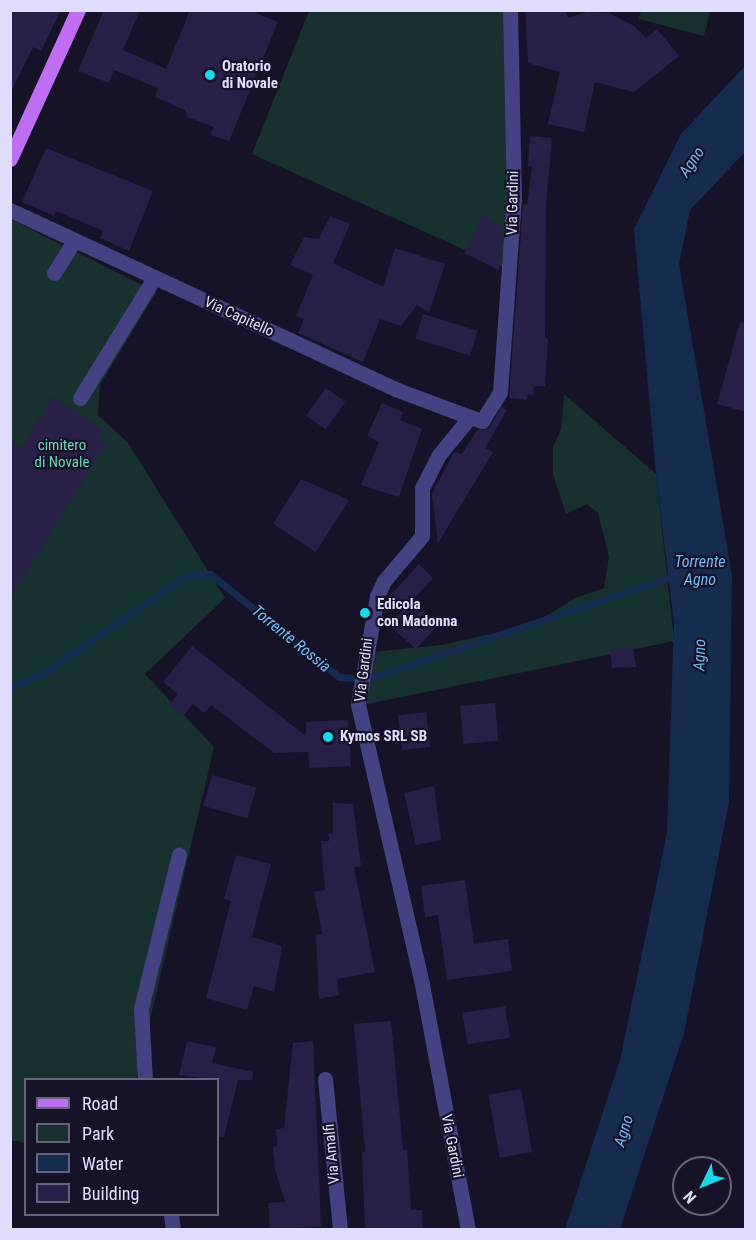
<!DOCTYPE html>
<html>
<head>
<meta charset="utf-8">
<style>
  body { margin:0 }
  #map { position:relative; width:756px; height:1240px; overflow:hidden; background:#161328; font-family:"Roboto Condensed",sans-serif }
  div>[style] { position:absolute }
  .green>* { inset:0; background:#163130 }
  .water>* { inset:0; background:#162c4e }
  .stream>* { height:7px; margin:-3.5px; padding:0 3.5px; transform-origin:3.5px; border-radius:3.5px; background:#162c4e }
  .building>* { inset:0; background:#282047; transform-origin:0 0 }
  .minor>* { height:15px; margin:-7.5px; padding:0 7.5px; transform-origin:7.5px; border-radius:7.5px; background:#444282 }
  .major>* { height:15px; margin:-7.5px; padding:0 7.5px; transform-origin:7.5px; border-radius:7.5px; background:#bf6df2 }
  .dots>* { width:16px; height:16px; translate:-50% -50%; box-sizing:border-box; border:3px solid #161328; border-radius:50% }
  span { translate:-50% -50%; white-space:nowrap; text-align:center; line-height:1.15; -webkit-text-stroke:4.5px #161328; paint-order:stroke }
  .poi-label { font-size:15px; color:#e0dcfc; font-weight:700 }
  .left { translate:0 -50%; text-align:left }
  .street-label { font-size:15px; color:#e0dcfc }
  .park-label { font-size:15px; color:#6ed6bb }
  .water-label { font-size:16px; color:#74b9f2; font-style:italic }
  .frame { position:absolute; inset:0; border:12px solid #e0dcfc; pointer-events:none }
  .legend { position:absolute; left:24px; top:1078px; width:195px; height:138px; box-sizing:border-box; background:#161328; border:2px solid #67637d; margin:0; padding:8px 10px; list-style:none; font-size:18px; color:#e0dcfc }
  .legend li { display:flex; align-items:center; gap:12px; height:30px }
  .legend b { width:30px; border:2px solid #67637d }
  .north { position:absolute; left:672px; top:1156px; width:60px; height:60px; box-sizing:border-box; background:#161328; border:2px solid #67637d; border-radius:50%; rotate:227deg; font-size:16px; font-weight:700; line-height:24px; text-align:center; color:#e0dcfc }
  .north::after { content:''; display:block; margin:auto; width:21px; height:27px; background:#1ad7ea; clip-path:polygon(50% 0,100% 100%,50% 72%,0 100%) }
</style>
</head>
<body>
<div id="map">
  <div class="green">
    <div style="clip-path:polygon(309px 11px,511px 11px,505px 268px,252px 154px)"></div>
    <div style="clip-path:polygon(641px 11px,641px 10px,710px 11px,704px 36px,639px 19px)"></div>
    <div style="clip-path:polygon(10px 219px,156px 292px,100px 385px,98px 415px,128px 443px,225px 598px,145px 674px,214px 747px,136px 1079px,26px 1080px,25px 1143px,10px 1140px)"></div>
    <div style="clip-path:polygon(564px 394px,656px 474px,674px 641px,358px 706px,363px 653px,441px 645px,532px 625px,575px 598px,604px 588px,609px 557px,598px 513px,587px 504px,566px 514px,553px 474px,553px 447px,561px 429px)"></div>
  </div>
  <div class="water">
    <div style="clip-path:polygon(745px 66px,745px 152px,690px 210px,679px 264px,732px 576px,729px 802px,684px 1033px,620px 1229px,565px 1229px,620px 1060px,667px 833px,674px 623px,656px 474px,634px 229px,681px 134px)"></div>
  </div>
  <div class="stream">
    <div style="left:10px;top:688px;width:37px;rotate:-24deg"></div>
    <div style="left:44px;top:673px;width:170px;rotate:-34.4deg"></div>
    <div style="left:184px;top:577px;width:26px;rotate:-7deg"></div>
    <div style="left:210px;top:574px;width:165px;rotate:38.6deg"></div>
    <div style="left:339px;top:677px;width:29px;rotate:4deg"></div>
    <div style="left:368px;top:679px;width:326px;rotate:-18.6deg"></div>
  </div>
  <div class="building">
    <div style="clip-path:polygon(10px 10px,61px 10px,41px 51px,33px 47px,10px 94px)"></div>
    <div style="clip-path:polygon(104px 10px,140px 10px,123px 50px,166px 69px,190px 10px,249px 10px,278px 22px,229px 141px,210px 135px,214px 127px,187px 117px,185px 110px,155px 97px,158px 88px,114px 70px,109px 83px,78px 71px)"></div>
    <div style="clip-path:polygon(525px 10px,565px 10px,568px 18px,587px 12px,609px 13px,634px 26px,646px 38px,657px 29px,679px 56px,634px 92px,595px 82px,584px 132px,548px 124px,560px 72px,528px 63px)"></div>
    <div style="clip-path:polygon(530px 136px,552px 138px,546px 206px,545px 338px,548px 339px,545px 386px,534px 386px,533px 395px,528px 394px,527px 400px,509px 398px,523px 204px,527px 205px,532px 167px,528px 166px)"></div>
    <div style="clip-path:polygon(46px 148px,153px 191px,129px 251px,100px 238px,103px 231px,56px 211px,54px 216px,22px 202px)"></div>
    <div style="clip-path:polygon(484px 215px,502px 228px,499px 270px,464px 253px)"></div>
    <div style="clip-path:polygon(330px 216px,350px 224px,333px 263px,383px 287px,395px 248px,445px 264px,429px 313px,417px 305px,401px 326px,380px 319px,363px 362px,298px 333px,304px 319px,296px 316px,313px 275px,290px 265px,304px 237px,319px 239px)"></div>
    <div style="left:423px;top:314px;width:57px;height:26px;rotate:17deg"></div>
    <div style="clip-path:polygon(740px 322px,746px 323px,746px 412px,717px 404px)"></div>
    <div style="left:326px;top:388px;width:24px;height:34px;rotate:36deg"></div>
    <div style="clip-path:polygon(53px 397px,103px 430px,98px 438px,106px 444px,10px 598px,10px 441px,21px 448px)"></div>
    <div style="clip-path:polygon(382px 403px,403px 412px,400px 420px,422px 429px,399px 497px,361px 485px,379px 442px,367px 436px)"></div>
    <div style="clip-path:polygon(502px 407px,507px 410px,485px 448px,493px 452px,438px 543px,432px 494px,454px 452px,462px 454px,477px 430px,488px 429px)"></div>
    <div style="clip-path:polygon(301px 479px,349px 500px,316px 552px,273px 524px)"></div>
    <div style="clip-path:polygon(419px 564px,433px 578px,413px 600px,439px 624px,416px 649px,389px 625px,402px 611px,388px 598px)"></div>
    <div style="clip-path:polygon(192px 646px,306px 736px,306px 722px,348px 720px,351px 766px,309px 768px,308px 752px,274px 753px,211px 705px,204px 713px,193px 704px,183px 716px,169px 705px,178px 694px,163px 682px)"></div>
    <div style="clip-path:polygon(633px 647px,636px 667px,612px 668px,610px 651px)"></div>
    <div style="left:495px;top:703px;width:38px;height:35px;rotate:85deg"></div>
    <div style="left:426px;top:712px;width:35px;height:28px;rotate:83deg"></div>
    <div style="left:212px;top:775px;width:46px;height:32px;rotate:16deg"></div>
    <div style="clip-path:polygon(434px 786px,441px 840px,416px 845px,404px 793px)"></div>
    <div style="clip-path:polygon(333px 803px,353px 804px,361px 866px,354px 867px,375px 972px,337px 979px,339px 995px,319px 999px,316px 936px,322px 934px,314px 892px,325px 890px,321px 841px,329px 841px,328px 834px,333px 833px)"></div>
    <div style="clip-path:polygon(236px 855px,271px 864px,252px 937px,282px 946px,274px 992px,254px 986px,247px 1010px,206px 998px,231px 901px,224px 899px)"></div>
    <div style="clip-path:polygon(465px 880px,474px 944px,508px 939px,512px 971px,447px 980px,438px 915px,425px 917px,421px 886px)"></div>
    <div style="left:505px;top:1006px;width:32px;height:43px;rotate:81deg"></div>
    <div style="clip-path:polygon(391px 1021px,403px 1150px,407px 1150px,411px 1210px,422px 1210px,423px 1230px,365px 1230px,362px 1152px,365px 1152px,354px 1024px)"></div>
    <div style="clip-path:polygon(187px 1041px,216px 1047px,212px 1063px,253px 1072px,252px 1080px,238px 1080px,224px 1137px,218px 1136px,218px 1080px,179px 1075px)"></div>
    <div style="clip-path:polygon(313px 1041px,321px 1226px,270px 1230px,268px 1203px,285px 1202px,275px 1169px,273px 1147px,277px 1146px,276px 1129px,284px 1128px,293px 1043px)"></div>
    <div style="left:521px;top:1089px;width:64px;height:33px;rotate:80deg"></div>
  </div>
  <div class="minor">
    <div style="left:10px;top:210px;width:425px;rotate:24.9deg"></div>
    <div style="left:395px;top:389px;width:80px;rotate:20.5deg"></div>
    <div style="left:54px;top:273px;width:38px;rotate:-58deg"></div>
    <div style="left:80px;top:398px;width:141px;rotate:-58.3deg"></div>
    <div style="left:325px;top:1079px;width:152px;rotate:84.3deg"></div>
    <div style="left:145px;top:1080px;width:72px;rotate:-93.2deg"></div>
    <div style="left:141px;top:1008px;width:158px;rotate:-76.1deg"></div>
    <div style="left:171px;top:1214px;width:16px;rotate:83deg"></div>
    <div style="left:468px;top:1230px;width:250px;rotate:-100.6deg"></div>
    <div style="left:422px;top:984px;width:287px;rotate:-102.9deg"></div>
    <div style="left:358px;top:704px;width:110px;rotate:-80deg"></div>
    <div style="left:377px;top:596px;width:17px;rotate:-65deg"></div>
    <div style="left:384px;top:581px;width:59px;rotate:-49.8deg"></div>
    <div style="left:422px;top:536px;width:48px;rotate:-90deg"></div>
    <div style="left:422px;top:488px;width:36px;rotate:-63deg"></div>
    <div style="left:438px;top:456px;width:50px;rotate:-50.6deg"></div>
    <div style="left:470px;top:417px;width:13px;rotate:18deg"></div>
    <div style="left:482px;top:421px;width:34px;rotate:-58deg"></div>
    <div style="left:500px;top:392px;width:194px;rotate:-85.9deg"></div>
    <div style="left:514px;top:199px;width:189px;rotate:-91.2deg"></div>
  </div>
  <div class="major">
    <div style="left:10px;top:159px;width:164px;rotate:-65.5deg"></div>
  </div>
  <div class="dots">
    <div style="left:210px;top:75px;background:#1ad7ea"></div>
    <div style="left:365px;top:613px;background:#1ad7ea"></div>
    <div style="left:328px;top:737px;background:#1ad7ea"></div>
  </div>
  <div class="poi-label">
    <span class="left" style="left:222px;top:75px">Oratorio<br>di Novale</span>
    <span class="left" style="left:377px;top:613px">Edicola<br>con Madonna</span>
    <span class="left" style="left:340px;top:737px">Kymos SRL SB</span>
  </div>
  <div class="street-label">
    <span style="left:513px;top:203px;rotate:-89deg">Via Gardini</span>
    <span style="left:239px;top:317px;rotate:25deg">Via Capitello</span>
    <span style="left:364px;top:670px;rotate:-83deg">Via Gardini</span>
    <span style="left:452px;top:1146px;rotate:79deg">Via Gardini</span>
    <span style="left:332px;top:1154px;rotate:-95deg">Via Amalfi</span>
  </div>
  <div class="park-label">
    <span style="left:62px;top:454px">cimitero<br>di Novale</span>
  </div>
  <div class="water-label">
    <span style="left:692px;top:162px;rotate:-56deg">Agno</span>
    <span style="left:700px;top:571px">Torrente<br>Agno</span>
    <span style="left:291px;top:639px;rotate:39deg">Torrente Rossia</span>
    <span style="left:700px;top:655px;rotate:-88deg">Agno</span>
    <span style="left:624px;top:1131px;rotate:-73deg">Agno</span>
  </div>
  <div class="frame"></div>
  <ul class="legend">
  <li><b style="height:8px;background:#bf6df2"></b>Road</li>
  <li><b style="height:16px;background:#163130"></b>Park</li>
  <li><b style="height:16px;background:#162c4e"></b>Water</li>
  <li><b style="height:16px;background:#282047"></b>Building</li>
  </ul>
  <div class="north">N</div>
</div>
</body>
</html>
